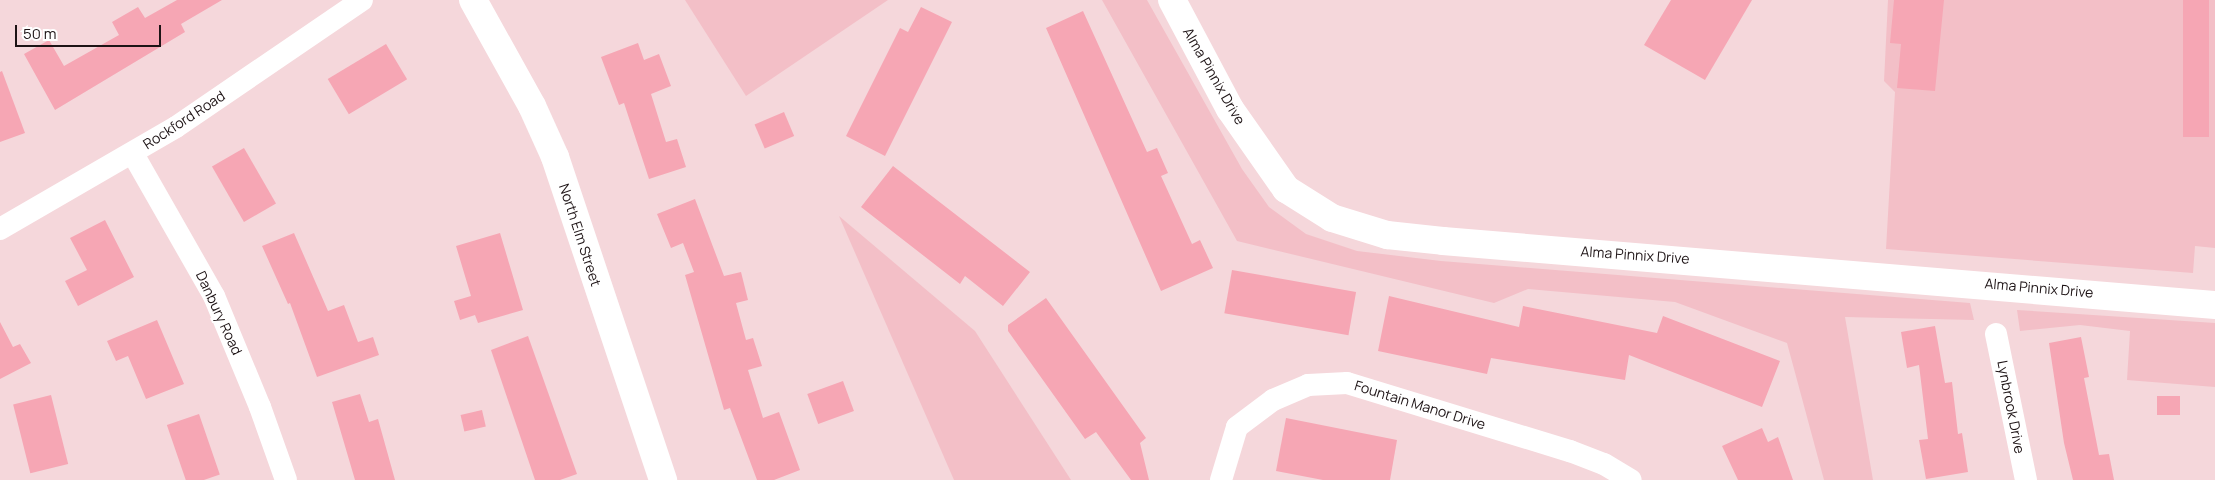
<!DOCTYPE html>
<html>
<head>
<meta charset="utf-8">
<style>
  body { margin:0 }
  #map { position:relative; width:2215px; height:480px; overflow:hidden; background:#f5d7db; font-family:Manrope,sans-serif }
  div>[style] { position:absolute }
  .green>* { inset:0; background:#f3bfc7 }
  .building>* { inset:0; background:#f6a6b4; transform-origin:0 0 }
  .minor>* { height:22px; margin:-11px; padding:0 11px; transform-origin:11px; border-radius:11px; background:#fff }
  .tertiary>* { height:28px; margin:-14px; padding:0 14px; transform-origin:14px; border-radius:14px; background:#fff }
  .secondary>* { height:28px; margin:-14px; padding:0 14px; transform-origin:14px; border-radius:14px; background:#fff }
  span { translate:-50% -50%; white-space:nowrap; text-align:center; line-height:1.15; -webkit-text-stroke:4px #fff; paint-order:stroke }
  .street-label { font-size:14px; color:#1d1315 }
  .scale { position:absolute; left:15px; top:25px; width:146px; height:22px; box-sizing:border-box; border:2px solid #1d1315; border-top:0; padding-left:6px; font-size:15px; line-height:18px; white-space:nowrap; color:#1d1315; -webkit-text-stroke:4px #fff; paint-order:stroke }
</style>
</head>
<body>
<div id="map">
  <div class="green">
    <div style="clip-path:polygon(685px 0,888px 0,746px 96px)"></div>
    <div style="clip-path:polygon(1102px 0,1147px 0,1242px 169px,1269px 207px,1306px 234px,1357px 251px,1441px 261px,1970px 303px,1974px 320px,1845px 317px,1873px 480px,1824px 480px,1787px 343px,1675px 302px,1528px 289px,1494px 303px,1237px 241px)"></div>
    <div style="clip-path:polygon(1888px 0,2215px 0,2215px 248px,2195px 246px,2193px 273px,1886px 249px,1895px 92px,1884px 81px)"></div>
    <div style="clip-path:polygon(839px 216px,975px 331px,1071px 480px,954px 480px)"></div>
    <div style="clip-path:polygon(2017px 310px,2215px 323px,2215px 387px,2127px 380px,2130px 331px,2080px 325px,2020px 331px)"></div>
  </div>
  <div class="building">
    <div style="clip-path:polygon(177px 0,222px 0,181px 24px,185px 32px,55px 110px,24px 54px,49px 40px,64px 66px,119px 35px,112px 22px,138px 7px,145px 18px)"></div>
    <div style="clip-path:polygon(1671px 0,1752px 0,1705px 80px,1644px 45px)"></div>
    <div style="clip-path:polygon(1894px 0,1944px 0,1935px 91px,1897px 88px,1901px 44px,1890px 43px)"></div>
    <div style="left:2183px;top:0;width:26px;height:137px"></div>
    <div style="clip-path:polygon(921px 7px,952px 22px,885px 156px,846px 136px,900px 28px,908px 32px)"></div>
    <div style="clip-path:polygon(1083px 11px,1147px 152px,1157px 148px,1168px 173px,1161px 176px,1192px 244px,1200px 240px,1213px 268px,1161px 291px,1046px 28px)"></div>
    <div style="clip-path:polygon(638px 43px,644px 60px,659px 54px,671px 86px,651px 94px,666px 142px,677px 139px,686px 167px,649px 179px,624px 103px,619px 105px,601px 57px)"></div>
    <div style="left:386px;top:44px;width:41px;height:68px;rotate:59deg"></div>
    <div style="clip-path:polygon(2px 71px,25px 133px,0 142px,0 72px)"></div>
    <div style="left:784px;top:112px;width:26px;height:32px;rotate:67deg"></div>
    <div style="left:244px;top:148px;width:64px;height:37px;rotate:60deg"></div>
    <div style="clip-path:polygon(893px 166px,1030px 272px,1003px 306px,965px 276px,960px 284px,861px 207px)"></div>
    <div style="clip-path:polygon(695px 199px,724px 276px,741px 272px,748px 300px,736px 303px,746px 340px,753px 338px,762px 366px,748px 370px,763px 418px,779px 412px,800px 470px,774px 480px,757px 480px,730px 408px,724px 410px,685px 275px,694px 272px,683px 243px,671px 248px,657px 214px)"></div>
    <div style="clip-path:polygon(105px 220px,134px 277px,78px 306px,65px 281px,87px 270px,70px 238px)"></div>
    <div style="clip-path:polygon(294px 233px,328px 311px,344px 305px,358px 342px,373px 337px,379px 355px,317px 377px,290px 303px,288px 304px,262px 246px)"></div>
    <div style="clip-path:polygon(500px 233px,523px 310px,478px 323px,475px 315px,460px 320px,454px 301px,471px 296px,456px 246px)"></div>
    <div style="left:1232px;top:270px;width:126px;height:44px;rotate:10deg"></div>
    <div style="clip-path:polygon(1389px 296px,1519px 327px,1523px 306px,1657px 333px,1663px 316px,1780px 361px,1762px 407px,1629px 355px,1625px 380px,1491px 358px,1487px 374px,1378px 351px)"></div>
    <div style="clip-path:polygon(1046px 298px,1146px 438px,1140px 443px,1149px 480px,1131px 480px,1096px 432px,1085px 439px,1008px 331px,1008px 325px)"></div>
    <div style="clip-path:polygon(157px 320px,184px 384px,146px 399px,128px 356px,116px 361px,107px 341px)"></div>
    <div style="clip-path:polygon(0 322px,13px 347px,20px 344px,31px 363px,0 379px)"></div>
    <div style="clip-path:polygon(1935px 326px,1945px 383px,1952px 382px,1958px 434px,1962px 433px,1968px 472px,1926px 479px,1919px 440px,1928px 439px,1919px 365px,1907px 368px,1901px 332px)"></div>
    <div style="clip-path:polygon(528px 336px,577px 474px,560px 480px,535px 480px,491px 350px)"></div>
    <div style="clip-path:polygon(2081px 337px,2089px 377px,2084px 378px,2099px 455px,2109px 454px,2114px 480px,2073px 480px,2064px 443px,2049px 343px)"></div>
    <div style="left:843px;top:381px;width:32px;height:38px;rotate:70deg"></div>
    <div style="clip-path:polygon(360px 394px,369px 422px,378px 419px,395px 480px,355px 480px,332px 402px)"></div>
    <div style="left:51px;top:395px;width:71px;height:39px;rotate:76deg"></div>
    <div style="left:2157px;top:396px;width:23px;height:19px"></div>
    <div style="left:482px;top:410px;width:17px;height:22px;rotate:77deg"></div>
    <div style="left:199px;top:414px;width:64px;height:34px;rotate:71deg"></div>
    <div style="clip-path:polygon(1286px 418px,1397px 440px,1390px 480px,1323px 480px,1276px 471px)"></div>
    <div style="clip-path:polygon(1762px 428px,1768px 442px,1778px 437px,1793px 480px,1738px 480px,1722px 446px)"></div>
  </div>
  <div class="minor">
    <div style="left:133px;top:154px;width:163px;rotate:60.3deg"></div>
    <div style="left:214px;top:296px;width:120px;rotate:67.5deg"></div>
    <div style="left:260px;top:407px;width:77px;rotate:70.4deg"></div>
    <div style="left:0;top:229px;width:203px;rotate:-30.1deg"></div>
    <div style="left:176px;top:127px;width:225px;rotate:-34.3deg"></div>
    <div style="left:1996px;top:334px;width:149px;rotate:78.4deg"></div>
    <div style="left:1221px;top:480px;width:55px;rotate:-73.2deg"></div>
    <div style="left:1237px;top:427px;width:45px;rotate:-36.9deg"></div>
    <div style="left:1273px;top:400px;width:38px;rotate:-23deg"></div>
    <div style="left:1308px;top:385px;width:39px;rotate:-3deg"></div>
    <div style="left:1347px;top:383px;width:233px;rotate:17deg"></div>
    <div style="left:1570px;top:451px;width:36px;rotate:21deg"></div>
    <div style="left:1604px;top:464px;width:31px;rotate:31deg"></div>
  </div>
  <div class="tertiary">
    <div style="left:1172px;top:0;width:123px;rotate:62deg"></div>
    <div style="left:1230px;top:109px;width:98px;rotate:55deg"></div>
    <div style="left:1286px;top:189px;width:54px;rotate:32.2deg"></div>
    <div style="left:1332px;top:218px;width:58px;rotate:17.2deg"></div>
    <div style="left:1387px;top:235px;width:56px;rotate:6.1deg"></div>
    <div style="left:1443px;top:241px;width:775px;rotate:4.74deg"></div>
  </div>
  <div class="secondary">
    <div style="left:473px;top:0;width:121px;rotate:60.9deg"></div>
    <div style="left:532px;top:106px;width:56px;rotate:65.7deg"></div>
    <div style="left:555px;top:157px;width:341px;rotate:71.5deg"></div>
  </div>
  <div class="street-label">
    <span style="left:1214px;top:76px;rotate:60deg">Alma Pinnix Drive</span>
    <span style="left:184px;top:120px;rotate:-33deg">Rockford Road</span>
    <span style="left:580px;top:235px;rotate:72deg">North Elm Street</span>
    <span style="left:1635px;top:255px;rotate:4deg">Alma Pinnix Drive</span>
    <span style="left:2039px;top:288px;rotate:5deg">Alma Pinnix Drive</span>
    <span style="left:219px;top:313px;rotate:65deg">Danbury Road</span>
    <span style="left:1420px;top:405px;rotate:17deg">Fountain Manor Drive</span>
    <span style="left:2011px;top:407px;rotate:79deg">Lynbrook Drive</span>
  </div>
  <div class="scale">50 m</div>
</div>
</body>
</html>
